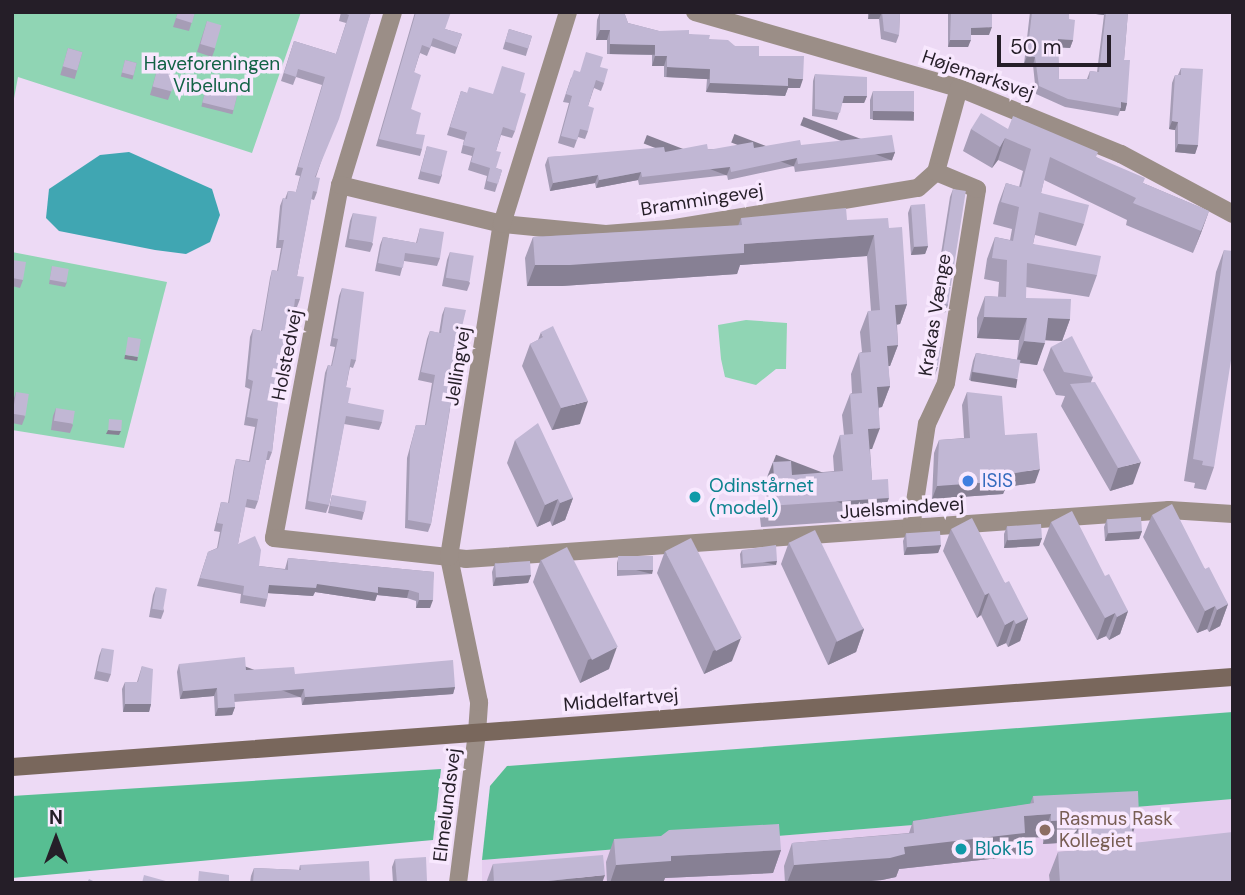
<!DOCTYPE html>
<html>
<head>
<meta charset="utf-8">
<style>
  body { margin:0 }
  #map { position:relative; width:1245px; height:895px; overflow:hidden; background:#eddaf5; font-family:"DM Sans",sans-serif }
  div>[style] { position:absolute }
  .built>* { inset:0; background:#e5cdef }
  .green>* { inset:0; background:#90d5b4 }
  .forest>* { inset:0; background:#57be92 }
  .water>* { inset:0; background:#40a6b2 }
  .minor>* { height:18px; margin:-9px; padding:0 9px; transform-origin:9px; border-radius:9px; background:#9b8e87 }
  .tertiary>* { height:18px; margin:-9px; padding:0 9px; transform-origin:9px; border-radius:9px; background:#9b8e87 }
  .secondary>* { height:18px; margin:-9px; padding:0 9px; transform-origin:9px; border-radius:9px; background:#79675c }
  .wall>* { inset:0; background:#a69db6; transform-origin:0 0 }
  .shaded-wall>* { inset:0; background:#878094; transform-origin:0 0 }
  .building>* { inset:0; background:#c1b7d4; transform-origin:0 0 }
  .dots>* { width:19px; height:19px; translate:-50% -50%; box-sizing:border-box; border:4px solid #f8e8fe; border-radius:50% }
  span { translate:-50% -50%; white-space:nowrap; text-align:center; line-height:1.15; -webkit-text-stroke:7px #f8e8fe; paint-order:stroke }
  .park-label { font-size:19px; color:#126245 }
  .street-label { font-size:19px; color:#251e28 }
  .shop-label { font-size:19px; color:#366cbe }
  .left { translate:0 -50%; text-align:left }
  .culture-label { font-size:19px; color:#0d838f }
  .education-label { font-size:19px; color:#785e54 }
  .frame { position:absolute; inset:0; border:14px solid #251e28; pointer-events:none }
  .north { position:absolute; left:21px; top:804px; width:70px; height:70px; -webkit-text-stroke:5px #f8e8fe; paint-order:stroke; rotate:0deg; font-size:19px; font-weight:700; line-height:28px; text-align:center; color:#251e28 }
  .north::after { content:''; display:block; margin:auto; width:24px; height:32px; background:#251e28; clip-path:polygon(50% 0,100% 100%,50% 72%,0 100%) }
  .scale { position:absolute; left:997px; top:35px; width:114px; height:32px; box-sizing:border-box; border:4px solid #251e28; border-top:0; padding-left:9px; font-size:21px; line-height:24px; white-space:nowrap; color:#251e28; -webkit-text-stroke:5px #f8e8fe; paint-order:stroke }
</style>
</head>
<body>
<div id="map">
  <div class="built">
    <div style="clip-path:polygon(1233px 799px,1233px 883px,482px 883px,482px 860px)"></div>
  </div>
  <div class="green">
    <div style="clip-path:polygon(12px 12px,301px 12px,252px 153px,18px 77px,12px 109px)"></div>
    <div style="clip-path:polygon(12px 252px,167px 282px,124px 448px,12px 430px)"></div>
    <div style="clip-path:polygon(746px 320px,787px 323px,786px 369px,776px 369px,756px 385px,725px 377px,721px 359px,718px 325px)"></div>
  </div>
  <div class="forest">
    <div style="clip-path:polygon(1233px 712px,1233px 799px,482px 860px,490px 786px,507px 766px)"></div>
    <div style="clip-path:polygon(441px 769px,433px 840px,12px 878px,12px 796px)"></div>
  </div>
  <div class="water">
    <div style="clip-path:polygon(129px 152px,212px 189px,220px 215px,210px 242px,186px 254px,155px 250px,59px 231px,46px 218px,49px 189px,100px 155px)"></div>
  </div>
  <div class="minor">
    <div style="left:393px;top:12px;width:181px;rotate:107deg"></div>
    <div style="left:340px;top:185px;width:359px;rotate:100.6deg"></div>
    <div style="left:274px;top:538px;width:193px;rotate:6.2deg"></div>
    <div style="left:466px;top:559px;width:705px;rotate:-3.99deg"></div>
    <div style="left:1169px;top:510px;width:64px;rotate:3.6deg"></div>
    <div style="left:695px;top:12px;width:275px;rotate:16.1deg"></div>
    <div style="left:959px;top:88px;width:175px;rotate:22.2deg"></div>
    <div style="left:1121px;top:154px;width:127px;rotate:28.2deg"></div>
    <div style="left:340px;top:185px;width:167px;rotate:13.5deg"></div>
    <div style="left:502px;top:224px;width:104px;rotate:5.5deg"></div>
    <div style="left:606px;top:234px;width:63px;rotate:-4.5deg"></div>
    <div style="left:669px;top:229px;width:252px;rotate:-9.4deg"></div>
    <div style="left:918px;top:188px;width:24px;rotate:-42deg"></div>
    <div style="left:936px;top:172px;width:87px;rotate:-74.7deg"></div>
    <div style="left:911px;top:528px;width:105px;rotate:-81.3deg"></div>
    <div style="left:927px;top:424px;width:45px;rotate:-65.1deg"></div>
    <div style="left:946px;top:383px;width:196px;rotate:-80.9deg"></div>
    <div style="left:977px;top:189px;width:44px;rotate:-157.5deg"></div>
    <div style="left:477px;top:733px;width:31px;rotate:-86deg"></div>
    <div style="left:479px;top:702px;width:148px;rotate:-101.7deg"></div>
    <div style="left:449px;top:557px;width:337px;rotate:-81deg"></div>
    <div style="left:502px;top:224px;width:222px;rotate:-72.7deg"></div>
  </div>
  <div class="tertiary">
    <div style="left:458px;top:883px;width:151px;rotate:-82.8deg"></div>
  </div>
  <div class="secondary">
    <div style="left:12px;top:767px;width:1224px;rotate:-4.22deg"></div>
  </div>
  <div class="wall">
    <div style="clip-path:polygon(178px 12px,195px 12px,189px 31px,173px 27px)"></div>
    <div style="clip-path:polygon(341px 12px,371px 12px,316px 177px,317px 192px,314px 200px,311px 199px,297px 276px,300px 299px,297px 307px,294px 307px,286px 376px,283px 384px,280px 383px,272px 452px,269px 460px,266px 460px,258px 501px,255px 509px,245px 507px,238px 544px,259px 566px,285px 569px,288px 558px,434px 572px,430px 608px,416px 608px,416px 601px,407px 598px,377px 595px,375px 601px,315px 592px,313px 596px,268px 593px,267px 599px,265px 607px,240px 603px,241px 594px,197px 586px,208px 552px,217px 548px,220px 532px,214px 531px,221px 502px,228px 503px,234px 467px,236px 459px,249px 461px,255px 427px,244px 425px,250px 389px,245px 387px,250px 337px,253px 329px,261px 331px,270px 278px,272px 270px,277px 271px,281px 248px,276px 248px,280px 206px,283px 198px,285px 199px,288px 191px,296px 192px,300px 176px,295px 175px,322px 85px,296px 77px,293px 85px,281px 81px,294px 41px,336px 54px,346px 23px,339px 21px)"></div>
    <div style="clip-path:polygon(415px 12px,445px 29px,462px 34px,455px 54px,431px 46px,427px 56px,420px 53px,414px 72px,411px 109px,416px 134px,422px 149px,420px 156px,376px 146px)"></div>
    <div style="clip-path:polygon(600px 12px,624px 12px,628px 23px,659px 31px,689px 34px,735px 46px,759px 56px,800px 88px,788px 88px,785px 96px,706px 92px,707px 79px,664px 77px,664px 66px,652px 66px,652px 55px,607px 54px,607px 40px,596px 40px,597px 20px)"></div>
    <div style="clip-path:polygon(868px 12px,900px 12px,899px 35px,896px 43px,881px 39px,879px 19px,868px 19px)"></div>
    <div style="clip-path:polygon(948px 12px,985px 12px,989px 35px,971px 35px,968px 47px,948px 47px)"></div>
    <div style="clip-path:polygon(1030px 12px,1069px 12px,1069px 19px,1073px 40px,1070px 48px,1058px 47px,1059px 79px,1087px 79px,1090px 71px,1097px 72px,1104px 15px,1096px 14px,1096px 12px,1128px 12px,1124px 60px,1127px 103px,1125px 111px,1120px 111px,1118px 116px,1065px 107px,1036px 94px,1033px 65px,1024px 64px)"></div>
    <div style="clip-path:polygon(207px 21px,215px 49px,212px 57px,197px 52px)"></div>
    <div style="left:509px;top:29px;width:24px;height:21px;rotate:17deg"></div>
    <div style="left:68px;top:48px;width:15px;height:28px;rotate:16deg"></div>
    <div style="left:125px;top:60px;width:12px;height:17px;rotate:14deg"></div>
    <div style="clip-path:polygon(600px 67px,604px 83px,601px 91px,594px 88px,588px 106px,588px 131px,585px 139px,578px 137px,574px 148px,558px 143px,569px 103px,563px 102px,571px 78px,580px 72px)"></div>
    <div style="clip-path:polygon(1181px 68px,1198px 145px,1195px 154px,1175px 152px,1175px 130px,1169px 129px,1172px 83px,1175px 75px,1178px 75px)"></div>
    <div style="clip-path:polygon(157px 70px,171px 92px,168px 100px,150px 95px)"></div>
    <div style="clip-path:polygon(815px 74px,867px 96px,864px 103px,842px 103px,837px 120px,812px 116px,813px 81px)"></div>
    <div style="left:206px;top:88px;width:32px;height:19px;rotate:14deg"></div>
    <div style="clip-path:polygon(461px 91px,467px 93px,493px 94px,520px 92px,515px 131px,512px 138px,501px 135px,496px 151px,496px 168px,502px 170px,495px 192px,484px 189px,487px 176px,468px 170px,472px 156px,461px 153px,464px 140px,447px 135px)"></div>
    <div style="clip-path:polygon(873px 91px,914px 112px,911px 120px,870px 119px,870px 100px)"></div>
    <div style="clip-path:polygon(971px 129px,1008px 129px,1096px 157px,1143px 183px,1209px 211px,1193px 253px,1126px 225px,1127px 220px,1044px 180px,1041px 193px,1084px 224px,1076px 246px,1035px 235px,1033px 244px,1097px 275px,1089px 297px,1026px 287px,1026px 298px,1070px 319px,1062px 341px,1045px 340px,1037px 365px,1019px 363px,1014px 387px,969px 380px,973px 361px,976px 353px,1017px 360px,1019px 340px,977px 338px,977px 318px,985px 296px,998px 297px,999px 282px,984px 279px,987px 259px,995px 237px,1010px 240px,1012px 229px,993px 224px,998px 205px,1006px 183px,1019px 187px,1023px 171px,998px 160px,992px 168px,963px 151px)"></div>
    <div style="clip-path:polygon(801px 145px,895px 152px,892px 160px,795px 172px,794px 166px,728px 180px,727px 175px,639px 185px,638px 180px,596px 188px,595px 183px,550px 191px,545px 165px,548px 157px)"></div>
    <div style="clip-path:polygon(427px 146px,442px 175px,439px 184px,418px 179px)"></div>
    <div style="clip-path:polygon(953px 189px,948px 305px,945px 313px,932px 311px,950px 197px)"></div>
    <div style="clip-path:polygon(911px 205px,928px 246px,925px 254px,911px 255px,908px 213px)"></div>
    <div style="clip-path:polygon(353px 213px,373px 244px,370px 252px,345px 247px,350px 221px)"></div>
    <div style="clip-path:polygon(741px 218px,847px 220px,889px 228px,907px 304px,900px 324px,897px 325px,898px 345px,890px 366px,888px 366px,890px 386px,882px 407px,879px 408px,872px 449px,870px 449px,872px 480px,881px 519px,761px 527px,760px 518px,767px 501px,765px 482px,773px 462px,792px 475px,834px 471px,833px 456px,840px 435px,844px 435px,842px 415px,850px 394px,852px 393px,851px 374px,859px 353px,862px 352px,860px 332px,868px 311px,871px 311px,867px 256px,740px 265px,737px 274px,562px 286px,527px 286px,525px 258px,533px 237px,738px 226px)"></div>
    <div style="clip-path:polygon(420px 228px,440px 258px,437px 266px,404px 261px,400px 276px,375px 271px,380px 245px,383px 237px,416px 243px)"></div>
    <div style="clip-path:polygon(1224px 250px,1214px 467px,1206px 490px,1194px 488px,1195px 483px,1184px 481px,1216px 272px)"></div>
    <div style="clip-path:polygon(450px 252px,470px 283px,467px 291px,442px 286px,447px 260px)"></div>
    <div style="clip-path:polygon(12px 260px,23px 280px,20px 288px,12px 286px)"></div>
    <div style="clip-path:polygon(52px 266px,67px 282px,65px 287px,49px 284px)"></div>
    <div style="clip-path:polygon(342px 288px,356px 360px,353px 368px,350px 367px,346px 387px,348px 403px,382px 422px,379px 430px,344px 424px,329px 505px,326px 513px,305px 509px,325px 373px,328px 365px,331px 366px,335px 347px,330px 346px,339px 296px)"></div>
    <div style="clip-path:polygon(445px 307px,452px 369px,459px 392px,453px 391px,431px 524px,428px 532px,405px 528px,407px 458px,416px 425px,425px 425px,432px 383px,418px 380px,427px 339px,430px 331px,439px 333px,442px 315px)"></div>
    <div style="clip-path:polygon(541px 332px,580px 424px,552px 430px,522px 366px,530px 344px,538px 340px)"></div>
    <div style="clip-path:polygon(928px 345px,938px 367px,935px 375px,922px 373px,926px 353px)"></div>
    <div style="clip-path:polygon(1051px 347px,1093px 377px,1091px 382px,1133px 484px,1110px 491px,1061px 406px,1065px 396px,1056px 395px,1043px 370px)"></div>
    <div style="clip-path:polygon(16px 392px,25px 417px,22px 425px,12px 423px,12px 404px)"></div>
    <div style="clip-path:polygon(967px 392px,1005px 435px,1035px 483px,1006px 487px,1003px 494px,932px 499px,934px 453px,939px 440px,964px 438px,962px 405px)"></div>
    <div style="clip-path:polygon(56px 408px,73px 425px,70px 433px,51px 430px,53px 416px)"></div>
    <div style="clip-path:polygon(515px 440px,573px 498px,565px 520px,552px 526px,550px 521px,537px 527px,507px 463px)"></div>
    <div style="clip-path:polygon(332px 495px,364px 512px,362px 520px,328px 513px)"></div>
    <div style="clip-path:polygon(1152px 515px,1205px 569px,1228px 604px,1220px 626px,1209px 632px,1207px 629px,1197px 633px,1143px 537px)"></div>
    <div style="clip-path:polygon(1107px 519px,1142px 531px,1139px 539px,1105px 541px,1104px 527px)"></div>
    <div style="clip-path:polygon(1051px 522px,1128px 611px,1120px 634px,1109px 640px,1106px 636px,1097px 640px,1043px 544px)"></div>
    <div style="clip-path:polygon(1007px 526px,1042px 538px,1039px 546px,1004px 548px,1004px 534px)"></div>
    <div style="clip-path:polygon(951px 529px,1005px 583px,1028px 618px,1020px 641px,1008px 647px,1006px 643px,997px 647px,981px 615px,977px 618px,943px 551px)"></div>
    <div style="clip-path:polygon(906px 533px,941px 545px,938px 553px,904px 555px,903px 541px)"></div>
    <div style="clip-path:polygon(789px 542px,864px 629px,856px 652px,828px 665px,781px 564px)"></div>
    <div style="clip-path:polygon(742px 550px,776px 565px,741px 568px,740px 554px)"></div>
    <div style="clip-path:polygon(665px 551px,732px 661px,704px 674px,657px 573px)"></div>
    <div style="clip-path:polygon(541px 559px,609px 669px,580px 683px,533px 582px)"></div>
    <div style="clip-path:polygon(618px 559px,652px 574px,617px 576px,617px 563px)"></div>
    <div style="clip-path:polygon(495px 563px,531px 575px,528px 583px,493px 586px,492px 572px)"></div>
    <div style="clip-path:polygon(156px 587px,164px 611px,161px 619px,149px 617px,153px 595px)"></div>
    <div style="clip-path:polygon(102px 648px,111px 674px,108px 682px,94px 679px,99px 656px)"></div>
    <div style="clip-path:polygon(179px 664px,246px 670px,455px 687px,453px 694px,302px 705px,301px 697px,234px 702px,235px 707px,232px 715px,215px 716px,214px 696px,180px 699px,177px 672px)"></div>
    <div style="clip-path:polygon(142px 666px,151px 704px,149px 712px,123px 712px,122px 689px,125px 682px,137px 682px)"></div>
    <div style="clip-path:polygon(1033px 796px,1139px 815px,1132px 835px,1133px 843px,1233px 883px,1050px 883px,1049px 875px,1058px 852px,1074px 851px,1074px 842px,1043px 844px,1043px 837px,1024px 838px,1017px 856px,899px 869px,896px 877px,882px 880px,849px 883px,785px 883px,784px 866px,792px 843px,909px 833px,913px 821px,1030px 804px)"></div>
    <div style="clip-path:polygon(614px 839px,781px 850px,773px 873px,665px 878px,663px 883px,607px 883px,606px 862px)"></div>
    <div style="clip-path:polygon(395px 859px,427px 883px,393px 883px,392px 867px)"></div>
    <div style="clip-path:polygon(493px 864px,602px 883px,486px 883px)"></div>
    <div style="clip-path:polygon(300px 865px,370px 883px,250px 883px,251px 876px,254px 868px,299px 870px)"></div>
  </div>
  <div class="shaded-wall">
    <div style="clip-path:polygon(870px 12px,882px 12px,879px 19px,868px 19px)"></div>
    <div style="clip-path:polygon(1097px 12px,1104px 12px,1104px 15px,1096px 14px)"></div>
    <div style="clip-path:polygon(992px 27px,989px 35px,968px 35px,971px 28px)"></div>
    <div style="clip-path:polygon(600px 30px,610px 30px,607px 40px,596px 40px)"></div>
    <div style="clip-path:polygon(1058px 39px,1073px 40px,1070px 48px,1055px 47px)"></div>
    <div style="clip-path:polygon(950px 40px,971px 40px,968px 47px,948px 47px)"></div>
    <div style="left:610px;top:44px;width:45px;height:10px;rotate:1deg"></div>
    <div style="clip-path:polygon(655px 56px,667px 56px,664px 66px,652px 66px)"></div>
    <div style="clip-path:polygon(1027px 56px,1035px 57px,1033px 65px,1024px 64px)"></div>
    <div style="left:667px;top:67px;width:43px;height:10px;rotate:3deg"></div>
    <div style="clip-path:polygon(788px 78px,803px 79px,800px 88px,788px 88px,785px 96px,706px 92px,710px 83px)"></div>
    <div style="clip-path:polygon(844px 96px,867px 96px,864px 103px,841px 103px)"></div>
    <div style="clip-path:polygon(1121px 102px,1127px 103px,1125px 111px,1120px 111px)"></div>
    <div style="left:873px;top:111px;width:41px;height:9px;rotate:1deg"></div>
    <div style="clip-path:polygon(1172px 121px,1178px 122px,1175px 130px,1169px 129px)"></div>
    <div style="clip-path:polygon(1005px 138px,998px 160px,992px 168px,1000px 147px)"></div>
    <div style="clip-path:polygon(1178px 144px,1198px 145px,1195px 154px,1175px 152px)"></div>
    <div style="left:895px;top:152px;width:9px;height:98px;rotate:111deg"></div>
    <div style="left:797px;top:158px;width:9px;height:67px;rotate:111deg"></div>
    <div style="left:730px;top:167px;width:9px;height:89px;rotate:111deg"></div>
    <div style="clip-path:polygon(641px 172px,638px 180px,596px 188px,599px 180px)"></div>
    <div style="clip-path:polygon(598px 175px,595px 183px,550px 191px,553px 183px)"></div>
    <div style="clip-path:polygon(1209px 211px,1201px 233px,1193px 253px,1201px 231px)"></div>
    <div style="clip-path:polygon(874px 235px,867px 256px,740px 265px,737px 274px,562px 286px,527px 286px,535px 265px,744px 244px)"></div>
    <div style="clip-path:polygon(928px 246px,925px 254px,911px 255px,914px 247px)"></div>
    <div style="clip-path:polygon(907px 304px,900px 324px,888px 325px,895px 305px)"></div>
    <div style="clip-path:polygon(984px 317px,1027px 318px,1019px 340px,977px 338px)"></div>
    <div style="clip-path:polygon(1048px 318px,1070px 319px,1062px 341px,1040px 340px)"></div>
    <div style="clip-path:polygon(1024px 341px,1045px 343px,1037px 365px,1016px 362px)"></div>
    <div style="clip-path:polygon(898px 345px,890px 366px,879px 367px,887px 346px)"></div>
    <div style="left:125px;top:355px;width:13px;height:4px;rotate:9deg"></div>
    <div style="left:972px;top:372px;width:46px;height:9px;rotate:9deg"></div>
    <div style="clip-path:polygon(454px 383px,462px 384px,459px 392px,451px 391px)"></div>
    <div style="clip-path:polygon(890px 386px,882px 407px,870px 408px,877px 387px)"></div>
    <div style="clip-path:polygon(588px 401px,580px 424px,552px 430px,561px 408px)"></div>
    <div style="clip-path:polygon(880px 428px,872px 449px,861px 450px,868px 429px)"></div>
    <div style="clip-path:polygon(108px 430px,121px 431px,119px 435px,106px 434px)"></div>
    <div style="clip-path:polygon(1141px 462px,1133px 484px,1110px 491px,1118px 468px)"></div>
    <div style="clip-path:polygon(1040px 469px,1035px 483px,1006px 487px,1003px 494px,932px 499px,937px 486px)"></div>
    <div style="clip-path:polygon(573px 498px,565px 520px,552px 526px,560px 503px)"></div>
    <div style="left:889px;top:498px;width:22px;height:121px;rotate:111deg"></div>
    <div style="clip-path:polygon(558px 499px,550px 521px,537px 527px,545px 505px)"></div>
    <div style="clip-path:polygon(1142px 531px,1139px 539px,1105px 541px,1108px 533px)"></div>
    <div style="clip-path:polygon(1042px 538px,1039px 546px,1004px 548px,1007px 540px)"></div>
    <div style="clip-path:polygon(941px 545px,938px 553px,904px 555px,907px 547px)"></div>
    <div style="left:777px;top:561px;width:4px;height:34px;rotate:104deg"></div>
    <div style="left:653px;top:570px;width:4px;height:34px;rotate:104deg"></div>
    <div style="clip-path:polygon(531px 575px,528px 583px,493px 586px,496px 577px)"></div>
    <div style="clip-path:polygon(317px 584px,378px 587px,409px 590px,407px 598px,377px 595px,375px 601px,315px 592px,313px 596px,266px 593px,269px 585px)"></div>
    <div style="clip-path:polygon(989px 593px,981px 615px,977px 618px,985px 595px)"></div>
    <div style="clip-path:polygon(419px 600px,433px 600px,430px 608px,416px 608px)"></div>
    <div style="clip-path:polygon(1228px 604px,1220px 626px,1209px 632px,1217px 610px)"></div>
    <div style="clip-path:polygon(1215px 606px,1207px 629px,1197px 633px,1205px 611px)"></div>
    <div style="clip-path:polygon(1128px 611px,1120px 634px,1109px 640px,1117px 617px)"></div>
    <div style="clip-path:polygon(1115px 613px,1106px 636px,1097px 640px,1105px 618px)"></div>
    <div style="clip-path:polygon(1028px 618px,1020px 641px,1008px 647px,1016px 624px)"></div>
    <div style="clip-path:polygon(1014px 620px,1006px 643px,997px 647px,1005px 625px)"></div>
    <div style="clip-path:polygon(864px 629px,856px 652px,828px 665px,836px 642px)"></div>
    <div style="clip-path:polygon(741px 638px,732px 661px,704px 674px,713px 651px)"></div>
    <div style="clip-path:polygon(617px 647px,609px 669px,580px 683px,588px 660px)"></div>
    <div style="clip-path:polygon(455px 687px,453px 694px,302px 705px,305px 697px)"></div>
    <div style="clip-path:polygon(217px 688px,214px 696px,180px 699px,183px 691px)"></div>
    <div style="left:304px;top:689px;width:9px;height:70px;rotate:111deg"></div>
    <div style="clip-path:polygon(125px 704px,151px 704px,149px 712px,123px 712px)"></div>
    <div style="clip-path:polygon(235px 707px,232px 715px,215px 716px,218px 708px)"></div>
    <div style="clip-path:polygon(1051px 814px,1043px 837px,1024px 838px,1017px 856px,899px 869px,896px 877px,882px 880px,849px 883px,787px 883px,794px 865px,904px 847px,1024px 816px)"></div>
    <div style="clip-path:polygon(1139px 815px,1131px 838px,1131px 816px)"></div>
    <div style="clip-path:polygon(1082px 819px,1074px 842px,1043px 844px,1051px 821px)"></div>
    <div style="clip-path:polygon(781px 850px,773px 873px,665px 878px,663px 883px,610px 883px,616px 865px,671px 856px)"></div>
    <div style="clip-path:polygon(605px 875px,602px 883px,529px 883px)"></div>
  </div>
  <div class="building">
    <div style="clip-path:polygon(178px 12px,195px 12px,192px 23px,176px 18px)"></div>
    <div style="clip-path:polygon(342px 12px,371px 12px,339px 119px,315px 177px,320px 178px,317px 192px,313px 191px,297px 276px,304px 277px,300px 299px,295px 299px,286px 376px,281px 375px,272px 452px,268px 451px,258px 501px,247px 499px,238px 544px,255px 536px,261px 550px,259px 566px,288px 570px,288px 558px,434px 572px,433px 600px,419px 600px,419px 593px,409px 590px,378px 587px,378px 593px,317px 584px,316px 588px,269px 585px,267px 599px,243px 595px,244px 586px,200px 578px,208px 552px,218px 548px,223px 524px,217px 523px,221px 502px,229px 503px,236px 459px,250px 462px,258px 419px,247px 417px,253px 381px,248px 379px,253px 329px,262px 331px,272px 270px,278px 271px,284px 240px,279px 240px,283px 198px,287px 199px,288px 191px,296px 192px,303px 168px,298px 167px,325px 77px,298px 69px,296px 77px,284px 73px,294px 41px,336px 54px,349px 15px)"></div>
    <div style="clip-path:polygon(416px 12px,451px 12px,445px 29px,462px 34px,457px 47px,433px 38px,430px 48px,422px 45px,414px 72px,421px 75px,411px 109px,421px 113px,416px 134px,425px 135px,422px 149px,379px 139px)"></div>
    <div style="clip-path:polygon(600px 12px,624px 12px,628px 23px,659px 31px,689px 30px,689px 34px,710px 35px,709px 39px,728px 40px,735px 46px,759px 46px,759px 56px,804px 56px,803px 79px,788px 78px,788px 86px,710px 83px,710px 69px,667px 67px,667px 56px,655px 56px,655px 45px,610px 44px,610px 30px,600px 30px)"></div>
    <div style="clip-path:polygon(882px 12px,900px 12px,899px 35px,884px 31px)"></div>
    <div style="clip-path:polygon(951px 12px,985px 12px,985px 13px,992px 13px,992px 27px,971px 28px,971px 40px,950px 40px)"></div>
    <div style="clip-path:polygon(1032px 12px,1069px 12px,1069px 19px,1075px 20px,1073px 40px,1058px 39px,1059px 79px,1089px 79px,1090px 71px,1099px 72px,1106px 12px,1128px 12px,1124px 60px,1130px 60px,1127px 103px,1121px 102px,1121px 108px,1068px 99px,1039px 86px,1035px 57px,1027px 56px)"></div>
    <div style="left:207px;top:21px;width:15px;height:24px;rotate:16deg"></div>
    <div style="left:509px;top:29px;width:24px;height:13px;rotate:17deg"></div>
    <div style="left:68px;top:48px;width:15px;height:19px;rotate:16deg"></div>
    <div style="clip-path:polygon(586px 52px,603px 57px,600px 67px,608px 69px,604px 83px,596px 80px,588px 106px,594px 108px,588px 131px,580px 129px,577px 140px,561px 136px,572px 96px,566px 94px,574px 70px,580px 72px)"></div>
    <div style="left:125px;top:60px;width:12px;height:13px;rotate:14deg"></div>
    <div style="clip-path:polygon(502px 66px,525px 73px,520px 92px,526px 94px,515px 131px,503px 127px,496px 151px,501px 152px,496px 168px,502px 170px,498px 184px,487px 181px,490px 168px,471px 162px,475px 148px,463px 145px,467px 132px,450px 127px,461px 91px,467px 93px,469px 87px,493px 94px)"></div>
    <div style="clip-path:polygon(1181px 68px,1203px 69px,1198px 145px,1178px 144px,1178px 122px,1172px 121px,1175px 75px,1181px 75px)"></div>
    <div style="left:157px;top:70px;width:20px;height:17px;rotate:15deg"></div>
    <div style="clip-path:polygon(815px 74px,867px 77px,867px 96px,844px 96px,840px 113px,815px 109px)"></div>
    <div style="left:206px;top:88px;width:32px;height:15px;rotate:14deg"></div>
    <div style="left:873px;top:91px;width:41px;height:20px"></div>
    <div style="clip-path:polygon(981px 113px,1008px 129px,1013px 116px,1098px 152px,1096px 157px,1145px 178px,1143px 183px,1209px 211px,1201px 231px,1133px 203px,1136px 198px,1050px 157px,1041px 193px,1089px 205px,1084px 224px,1039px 212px,1033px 244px,1101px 256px,1097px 275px,1027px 263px,1026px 298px,1071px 299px,1070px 319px,1048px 318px,1045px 343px,1024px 341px,1027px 318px,984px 317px,985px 296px,1006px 297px,1007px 260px,992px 258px,995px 237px,1013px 241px,1019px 207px,1001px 202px,1006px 183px,1021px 187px,1031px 149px,1005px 138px,1000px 147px,971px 129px)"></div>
    <div style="clip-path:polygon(892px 135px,895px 152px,798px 164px,797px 158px,731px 172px,730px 167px,642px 177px,641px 172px,599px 180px,598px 175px,553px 183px,548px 157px,664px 147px,665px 152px,707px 144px,708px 150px,753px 142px,754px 148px,800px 140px,801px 145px)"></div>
    <div style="left:427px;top:146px;width:21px;height:26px;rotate:14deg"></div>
    <div style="left:953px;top:189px;width:13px;height:115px;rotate:9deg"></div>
    <div style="left:925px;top:204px;width:42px;height:14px;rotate:86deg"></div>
    <div style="clip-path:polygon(846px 208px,847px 220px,888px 218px,889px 228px,902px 227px,907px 304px,895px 305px,898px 345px,887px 346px,890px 386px,877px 387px,880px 428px,868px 429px,872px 480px,888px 479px,889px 498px,768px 506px,768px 497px,775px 497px,773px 462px,791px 461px,792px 475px,843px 471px,840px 435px,853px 434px,850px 394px,862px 393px,859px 353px,871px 352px,868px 311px,880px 310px,874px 235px,744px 244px,744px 253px,570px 265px,535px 265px,533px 237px,742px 225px,741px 218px)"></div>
    <div style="left:353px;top:213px;width:24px;height:26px;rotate:9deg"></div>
    <div style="clip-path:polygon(420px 228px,444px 232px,440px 258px,405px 253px,403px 268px,378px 263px,383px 237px,417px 243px)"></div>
    <div style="clip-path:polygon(1224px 250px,1233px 251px,1233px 348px,1214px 467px,1202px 465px,1203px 461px,1193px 459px)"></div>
    <div style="left:450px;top:252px;width:24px;height:26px;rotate:9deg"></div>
    <div style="clip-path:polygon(12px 260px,26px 262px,23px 280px,12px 278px)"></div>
    <div style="left:52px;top:266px;width:17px;height:14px;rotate:10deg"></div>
    <div style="clip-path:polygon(342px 288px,364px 292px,356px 360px,351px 359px,346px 387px,351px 388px,348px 403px,384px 410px,382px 422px,346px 416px,329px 505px,308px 501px,328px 365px,332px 366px,338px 339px,333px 338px)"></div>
    <div style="clip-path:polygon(445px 307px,466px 310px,452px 369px,464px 371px,462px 384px,454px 383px,431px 524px,408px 520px,410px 449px,416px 425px,426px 425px,435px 375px,421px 372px,430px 331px,441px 333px)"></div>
    <div style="clip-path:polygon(553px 326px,588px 401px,561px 408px,530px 344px,543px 337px,541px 332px)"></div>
    <div style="clip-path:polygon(1072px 336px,1093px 377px,1064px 372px,1051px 347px)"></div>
    <div style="left:128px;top:337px;width:13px;height:18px;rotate:9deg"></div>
    <div style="left:928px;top:345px;width:13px;height:20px;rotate:9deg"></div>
    <div style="left:976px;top:353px;width:45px;height:19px;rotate:9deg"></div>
    <div style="clip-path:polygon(1095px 382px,1141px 462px,1118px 468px,1070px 384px)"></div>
    <div style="left:16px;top:392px;width:13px;height:22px;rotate:9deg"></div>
    <div style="clip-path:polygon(967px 392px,1002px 396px,1005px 435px,1037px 433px,1040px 469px,1008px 474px,1008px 481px,937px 486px,939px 440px,970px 438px)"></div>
    <div style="left:56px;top:408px;width:19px;height:13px;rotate:9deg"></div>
    <div style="left:109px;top:419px;width:13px;height:11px;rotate:4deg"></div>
    <div style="clip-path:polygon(538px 423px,573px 498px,560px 503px,558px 499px,545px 505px,515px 440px)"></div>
    <div style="left:332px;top:495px;width:35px;height:11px;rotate:10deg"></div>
    <div style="clip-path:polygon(1172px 504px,1205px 569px,1209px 567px,1228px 604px,1217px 610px,1215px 606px,1205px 611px,1152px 515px)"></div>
    <div style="clip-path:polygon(1072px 511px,1105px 576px,1109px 574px,1128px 611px,1117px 617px,1115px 613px,1105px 618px,1051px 522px)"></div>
    <div style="left:1141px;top:517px;width:14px;height:34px;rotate:86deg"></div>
    <div style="clip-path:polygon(972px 518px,1005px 583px,1009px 581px,1028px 618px,1016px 624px,1014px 620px,1005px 625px,989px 593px,985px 595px,951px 529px)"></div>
    <div style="left:1041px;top:524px;width:14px;height:34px;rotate:86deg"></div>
    <div style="left:815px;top:530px;width:110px;height:29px;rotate:64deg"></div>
    <div style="left:940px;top:531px;width:14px;height:34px;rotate:86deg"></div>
    <div style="left:691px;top:538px;width:112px;height:29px;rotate:63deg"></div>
    <div style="clip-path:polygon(776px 545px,777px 561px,743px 564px,742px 550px)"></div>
    <div style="left:567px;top:547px;width:112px;height:29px;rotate:63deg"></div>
    <div style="left:653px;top:556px;width:14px;height:35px;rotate:90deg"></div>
    <div style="left:530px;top:561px;width:14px;height:35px;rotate:86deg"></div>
    <div style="left:156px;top:587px;width:11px;height:22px;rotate:10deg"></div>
    <div style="clip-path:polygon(102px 648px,114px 650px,111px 674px,97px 671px)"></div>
    <div style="clip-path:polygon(245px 657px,246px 670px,294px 667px,295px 674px,453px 660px,455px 687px,305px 697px,304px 689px,234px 694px,235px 707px,218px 708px,217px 688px,183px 691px,179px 664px)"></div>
    <div style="clip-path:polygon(142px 666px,153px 669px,151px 704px,125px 704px,125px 682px,138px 682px)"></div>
    <div style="clip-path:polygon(1138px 791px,1139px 815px,1131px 816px,1133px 843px,1233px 832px,1233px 883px,1060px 883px,1058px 852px,1084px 850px,1082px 819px,1051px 821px,1051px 814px,1024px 816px,1025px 833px,904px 847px,905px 854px,890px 858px,794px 865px,792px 843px,914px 833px,913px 821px,1034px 803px,1033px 796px)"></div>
    <div style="clip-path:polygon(779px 824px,781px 850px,671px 856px,671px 861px,616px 865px,614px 839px,661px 836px,669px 830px)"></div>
    <div style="clip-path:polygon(603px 855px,605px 875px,529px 883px,494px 883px,493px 864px)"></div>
    <div style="clip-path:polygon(426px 857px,427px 881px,418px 881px,418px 883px,397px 883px,395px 859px)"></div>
    <div style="clip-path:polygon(369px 861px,370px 883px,253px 883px,254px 868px,301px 870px,300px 865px)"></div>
    <div style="clip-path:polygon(199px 871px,229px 875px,229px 883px,198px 883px)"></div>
    <div style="clip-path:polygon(144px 875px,173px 883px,142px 883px)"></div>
    <div style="clip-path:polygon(89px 879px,97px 883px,87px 883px)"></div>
  </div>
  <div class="dots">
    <div style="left:968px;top:481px;background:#3f7fe0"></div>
    <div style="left:695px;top:497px;background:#0f9aa8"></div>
    <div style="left:1045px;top:830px;background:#8d6e63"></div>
    <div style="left:961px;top:849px;background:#0f9aa8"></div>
  </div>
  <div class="park-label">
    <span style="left:212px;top:75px">Haveforeningen<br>Vibelund</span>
  </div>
  <div class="street-label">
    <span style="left:978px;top:75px;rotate:19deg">Højemarksvej</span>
    <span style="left:702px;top:200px;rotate:-9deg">Brammingevej</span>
    <span style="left:935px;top:315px;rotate:-81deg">Krakas Vænge</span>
    <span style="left:287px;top:355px;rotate:-79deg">Holstedvej</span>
    <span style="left:458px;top:366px;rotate:-81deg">Jellingvej</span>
    <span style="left:902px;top:508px;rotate:-4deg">Juelsmindevej</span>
    <span style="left:621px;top:700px;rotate:-5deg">Middelfartvej</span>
    <span style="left:447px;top:805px;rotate:-83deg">Elmelundsvej</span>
  </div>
  <div class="shop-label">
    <span class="left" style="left:982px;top:481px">ISIS</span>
  </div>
  <div class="culture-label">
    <span class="left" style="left:709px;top:497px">Odinstårnet<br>(model)</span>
    <span class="left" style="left:975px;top:849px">Blok 15</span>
  </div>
  <div class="education-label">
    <span class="left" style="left:1059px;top:830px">Rasmus Rask<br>Kollegiet</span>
  </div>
  <div class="frame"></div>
  <div class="north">N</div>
  <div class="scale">50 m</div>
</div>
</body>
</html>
